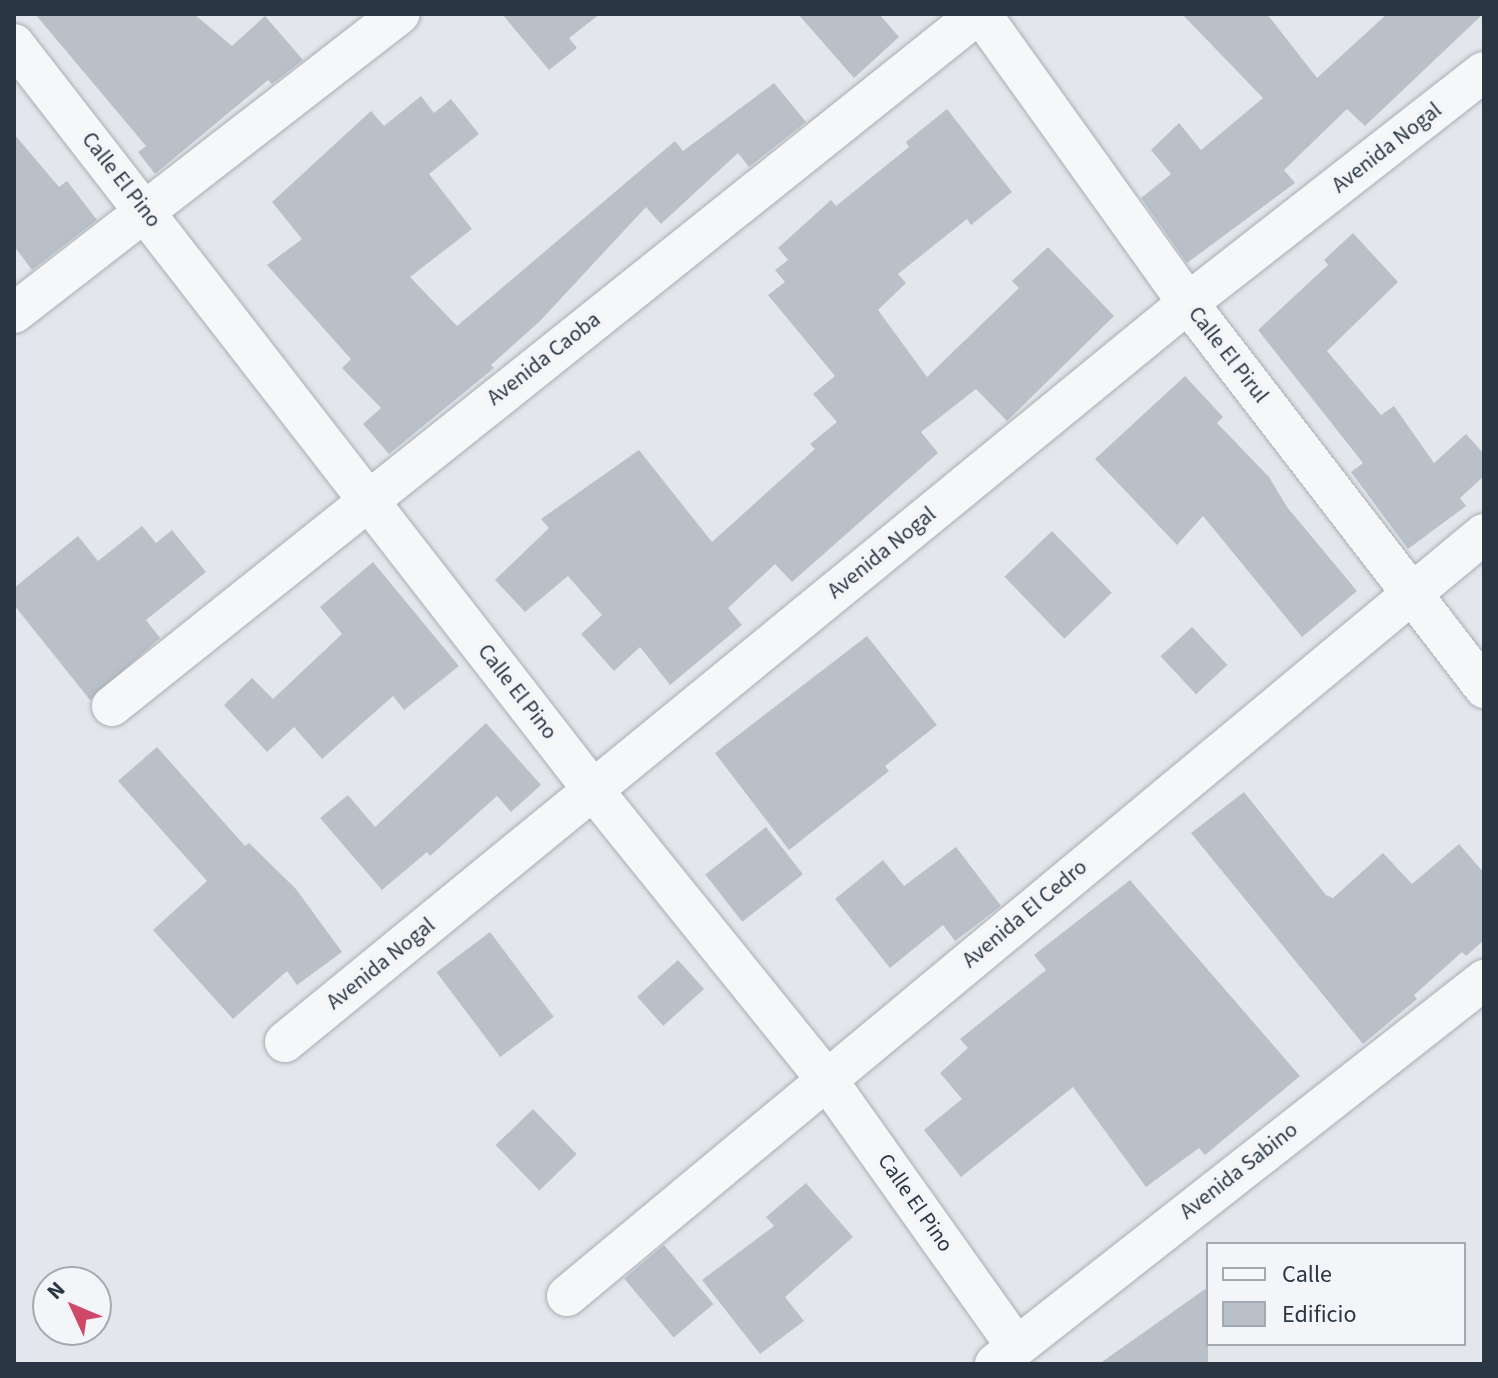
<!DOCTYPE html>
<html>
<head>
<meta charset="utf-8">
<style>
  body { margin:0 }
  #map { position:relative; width:1498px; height:1378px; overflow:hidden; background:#e3e7eb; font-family:"Source Sans 3",sans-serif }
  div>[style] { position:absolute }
  .building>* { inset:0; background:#bac0c8; transform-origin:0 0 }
  .roads { filter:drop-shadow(0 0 2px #a8aeb5) drop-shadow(0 0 2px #a8aeb5) }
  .street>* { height:40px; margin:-20px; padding:0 20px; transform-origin:20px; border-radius:20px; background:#f6f7f9 }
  span { translate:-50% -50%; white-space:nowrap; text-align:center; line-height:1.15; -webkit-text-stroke:8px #f3f5f8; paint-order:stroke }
  .street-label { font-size:22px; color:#2a3643 }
  .frame { position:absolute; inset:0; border:16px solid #2a3643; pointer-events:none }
  .legend { position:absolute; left:1206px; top:1242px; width:260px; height:104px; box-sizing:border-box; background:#f3f5f8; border:2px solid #a3a9b0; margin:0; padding:10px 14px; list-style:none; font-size:24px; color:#2a3643 }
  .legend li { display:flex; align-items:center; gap:16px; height:40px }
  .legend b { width:40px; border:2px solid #a3a9b0 }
  .north { position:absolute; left:32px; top:1266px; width:80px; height:80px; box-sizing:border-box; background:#f3f5f8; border:2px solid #a3a9b0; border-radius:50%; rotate:314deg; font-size:22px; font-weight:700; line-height:32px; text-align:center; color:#2a3643 }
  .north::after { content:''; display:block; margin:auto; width:28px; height:36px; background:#cf4868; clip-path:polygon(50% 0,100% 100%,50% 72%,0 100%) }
</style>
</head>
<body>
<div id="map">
  <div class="building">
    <div style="clip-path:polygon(35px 14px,194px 14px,232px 46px,265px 16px,303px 60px,272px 84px,268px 80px,155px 174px,138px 152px,146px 146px)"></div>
    <div style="clip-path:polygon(502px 14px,600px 14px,569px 38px,577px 48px,549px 70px)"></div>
    <div style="clip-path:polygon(798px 14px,879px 14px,899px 37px,854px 78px)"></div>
    <div style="clip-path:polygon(1182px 14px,1267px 14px,1317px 78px,1387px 14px,1483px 14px,1365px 126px,1347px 109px,1284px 170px,1295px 183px,1187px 263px,1141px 198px,1171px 174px,1151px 150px,1179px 123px,1201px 150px,1263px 98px)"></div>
    <div style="clip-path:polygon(774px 83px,806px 122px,749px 167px,738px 153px,661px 224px,646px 207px,540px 321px,491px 365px,494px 368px,389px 454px,363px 424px,381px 408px,342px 368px,351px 359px,267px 265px,302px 239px,272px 202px,371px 111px,384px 126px,421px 96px,434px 113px,451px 99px,479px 134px,429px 174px,472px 229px,410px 277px,457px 326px,675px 141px,683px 151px)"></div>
    <div style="clip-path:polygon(947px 109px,1012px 192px,971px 225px,967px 219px,898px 274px,906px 283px,878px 310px,927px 377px,1019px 288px,1012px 281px,1048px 247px,1114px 316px,1007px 421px,976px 389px,921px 432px,938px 453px,792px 582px,775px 564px,728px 608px,742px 625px,670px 685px,640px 647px,614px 671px,581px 634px,602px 615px,568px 576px,525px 612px,495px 580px,549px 528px,541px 519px,639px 450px,712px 542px,815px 449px,810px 444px,837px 422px,813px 394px,835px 376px,768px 295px,785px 282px,775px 270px,788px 260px,778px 248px,831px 200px,836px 206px,909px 147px,906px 142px)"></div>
    <div style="clip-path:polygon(14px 134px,59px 187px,67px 181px,97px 220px,32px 270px,14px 246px)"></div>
    <div style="clip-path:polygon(1353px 233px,1398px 282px,1327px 351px,1381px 415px,1394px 406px,1434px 463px,1466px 434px,1484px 454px,1484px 476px,1460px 498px,1466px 506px,1408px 549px,1351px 472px,1363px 463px,1258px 330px,1328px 265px,1324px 260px)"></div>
    <div style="clip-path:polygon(1185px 376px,1223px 417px,1217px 423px,1269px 477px,1287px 507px,1357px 591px,1302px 637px,1203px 516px,1177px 545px,1095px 459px)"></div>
    <div style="clip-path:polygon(142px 526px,156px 543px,172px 530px,206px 572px,146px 620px,160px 638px,90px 700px,14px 605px,14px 588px,78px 536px,98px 561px)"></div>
    <div style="left:1052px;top:531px;width:86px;height:66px;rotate:46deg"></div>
    <div style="clip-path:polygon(373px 562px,459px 666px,404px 710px,393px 696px,322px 759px,294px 727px,267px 752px,224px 705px,252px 678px,273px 699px,342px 634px,320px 607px)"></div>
    <div style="left:1192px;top:627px;width:52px;height:43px;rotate:47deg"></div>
    <div style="clip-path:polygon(867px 636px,937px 725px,885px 766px,889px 771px,789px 850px,715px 753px)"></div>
    <div style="clip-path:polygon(486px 723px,541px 785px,511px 812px,497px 796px,430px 856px,427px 852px,382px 890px,320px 818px,348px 795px,375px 827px)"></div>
    <div style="clip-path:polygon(157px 747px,245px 846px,249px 843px,296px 889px,342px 952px,297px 985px,287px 971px,233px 1019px,153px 930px,207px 881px,118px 781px)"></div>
    <div style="clip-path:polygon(1244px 792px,1326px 895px,1333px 898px,1383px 853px,1412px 884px,1459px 844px,1484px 873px,1484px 940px,1466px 956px,1462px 952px,1414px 995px,1417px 999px,1363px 1044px,1191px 833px)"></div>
    <div style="left:766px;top:827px;width:60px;height:77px;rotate:52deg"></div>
    <div style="clip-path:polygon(956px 847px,1001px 906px,955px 941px,943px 925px,890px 968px,835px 899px,883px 860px,904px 886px)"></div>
    <div style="clip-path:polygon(1130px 880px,1300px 1076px,1205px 1155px,1199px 1148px,1146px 1187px,1073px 1087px,961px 1177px,924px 1130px,962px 1099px,940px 1073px,968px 1048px,960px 1039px,1046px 970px,1034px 955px)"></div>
    <div style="left:490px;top:932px;width:106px;height:67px;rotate:53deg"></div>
    <div style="left:678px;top:960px;width:39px;height:55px;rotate:48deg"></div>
    <div style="left:533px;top:1109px;width:63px;height:52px;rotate:46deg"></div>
    <div style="clip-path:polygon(806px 1183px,853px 1237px,785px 1297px,804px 1321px,760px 1354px,702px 1280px,774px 1226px,766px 1217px)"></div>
    <div style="left:664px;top:1245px;width:77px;height:52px;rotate:50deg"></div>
    <div style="clip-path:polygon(1208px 1287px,1208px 1364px,1099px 1364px)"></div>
  </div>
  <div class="roads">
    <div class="street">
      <div style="left:981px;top:14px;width:355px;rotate:54.4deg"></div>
      <div style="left:1188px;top:303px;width:486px;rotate:52.4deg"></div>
      <div style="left:14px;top:44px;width:944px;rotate:52.18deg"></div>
      <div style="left:593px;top:790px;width:373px;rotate:51.1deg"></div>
      <div style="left:827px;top:1080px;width:325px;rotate:54.6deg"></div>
      <div style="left:14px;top:313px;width:488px;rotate:-37.8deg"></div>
      <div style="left:112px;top:706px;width:1109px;rotate:-38.63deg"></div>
      <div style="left:285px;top:1042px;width:1167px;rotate:-39.3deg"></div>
      <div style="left:1188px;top:303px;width:375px;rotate:-38deg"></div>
      <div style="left:567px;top:1296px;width:1192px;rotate:-39.73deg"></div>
      <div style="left:995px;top:1364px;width:622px;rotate:-38.14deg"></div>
    </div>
  </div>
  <div class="street-label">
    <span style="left:1387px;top:148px;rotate:-38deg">Avenida Nogal</span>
    <span style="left:121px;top:180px;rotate:52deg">Calle El Pino</span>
    <span style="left:1228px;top:355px;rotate:52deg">Calle El Pirul</span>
    <span style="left:544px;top:359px;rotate:-38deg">Avenida Caoba</span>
    <span style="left:882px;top:553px;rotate:-39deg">Avenida Nogal</span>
    <span style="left:517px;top:692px;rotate:52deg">Calle El Pino</span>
    <span style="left:1025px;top:914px;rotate:-40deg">Avenida El Cedro</span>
    <span style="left:381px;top:964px;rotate:-39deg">Avenida Nogal</span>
    <span style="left:1239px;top:1171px;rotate:-38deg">Avenida Sabino</span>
    <span style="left:915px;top:1203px;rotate:55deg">Calle El Pino</span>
  </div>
  <div class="frame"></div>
  <ul class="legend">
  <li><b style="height:10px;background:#f6f7f9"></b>Calle</li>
  <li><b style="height:22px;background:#bac0c8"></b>Edificio</li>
  </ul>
  <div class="north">N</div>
</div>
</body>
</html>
